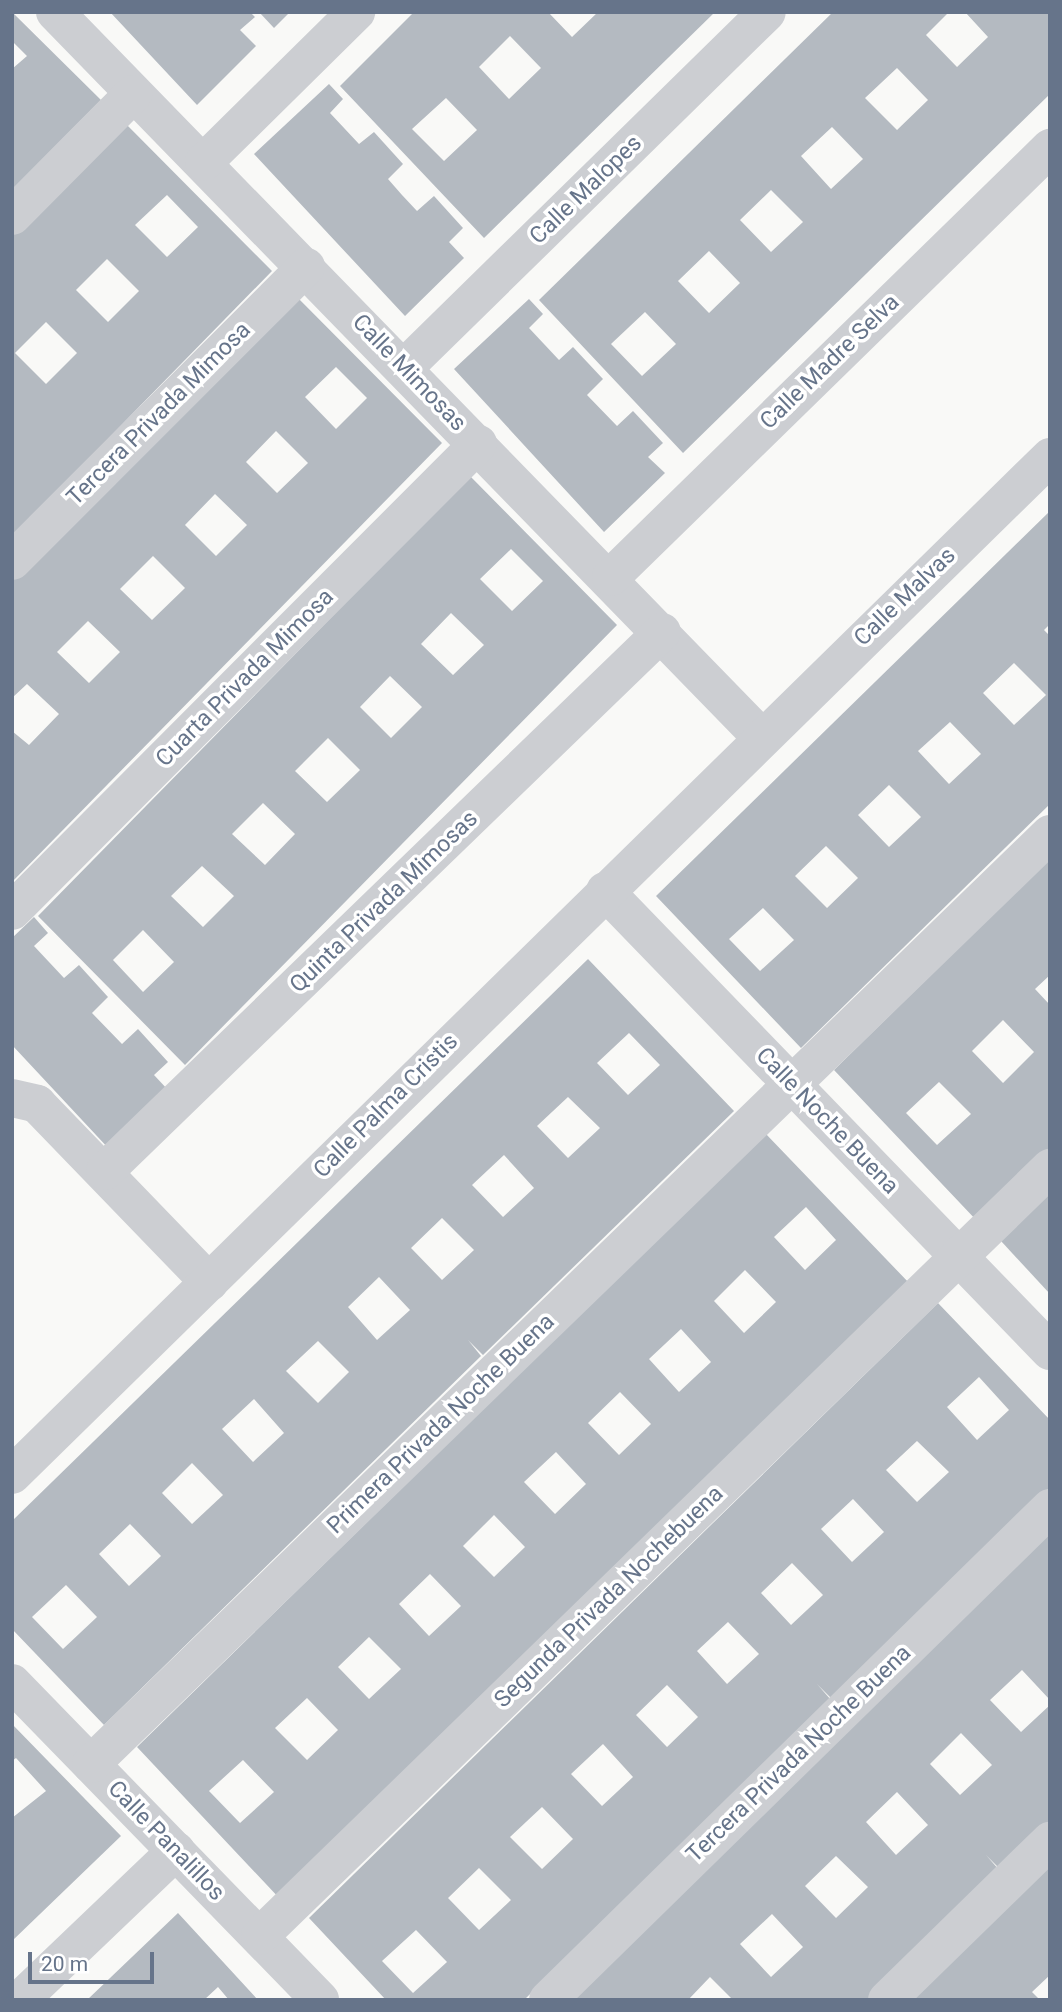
<!DOCTYPE html>
<html>
<head>
<meta charset="utf-8">
<style>
  body { margin:0 }
  #map { position:relative; width:1062px; height:2012px; overflow:hidden; background:#f9f9f7; font-family:Roboto,sans-serif }
  div>[style] { position:absolute }
  .building>* { inset:0; background:#b4bac1 }
  .street>* { height:38px; margin:-19px; padding:0 19px; transform-origin:19px; border-radius:19px; background:#ccced2 }
  span { translate:-50% -50%; white-space:nowrap; text-align:center; line-height:1.15; -webkit-text-stroke:7px #fff; paint-order:stroke }
  .street-label { font-size:23px; color:#66748a }
  .frame { position:absolute; inset:0; border:14px solid #66748a; pointer-events:none }
  .scale { position:absolute; left:28px; top:1952px; width:126px; height:32px; box-sizing:border-box; border:4px solid #66748a; border-top:0; padding-left:9px; font-size:21px; line-height:24px; white-space:nowrap; color:#66748a; -webkit-text-stroke:5px #fff; paint-order:stroke }
</style>
</head>
<body>
<div id="map">
  <div class="building">
    <div style="clip-path:polygon(12px 12px,101px 100px,12px 190px,12px 69px,27px 56px,12px 41px)"></div>
    <div style="clip-path:polygon(110px 12px,250px 12px,255px 17px,240px 30px,256px 46px,197px 105px)"></div>
    <div style="clip-path:polygon(259px 12px,290px 12px,274px 28px)"></div>
    <div style="clip-path:polygon(evenodd,414px 12px,548px 12px,572px 37px,598px 12px,715px 12px,484px 238px,340px 86px,414px 12px,510px 36px,541px 68px,509px 99px,479px 67px,510px 36px,414px 12px,446px 98px,477px 130px,444px 161px,412px 129px,446px 98px)"></div>
    <div style="clip-path:polygon(evenodd,833px 12px,949px 12px,926px 35px,957px 67px,988px 37px,965px 12px,1050px 12px,1050px 94px,683px 453px,539px 300px,833px 12px,897px 68px,928px 100px,897px 130px,865px 98px,897px 68px,833px 12px,832px 127px,863px 159px,831px 189px,801px 156px,832px 127px,833px 12px,771px 190px,803px 222px,771px 252px,740px 220px,771px 190px,833px 12px,709px 251px,740px 283px,709px 313px,678px 281px,709px 251px,833px 12px,645px 312px,676px 344px,642px 376px,611px 344px,645px 312px)"></div>
    <div style="clip-path:polygon(329px 84px,343px 99px,330px 113px,359px 144px,374px 132px,403px 164px,388px 179px,402px 195px,417px 211px,434px 196px,463px 228px,449px 242px,464px 258px,405px 316px,254px 154px)"></div>
    <div style="clip-path:polygon(evenodd,124px 122px,272px 271px,12px 537px,12px 236px,124px 122px,167px 195px,198px 227px,167px 257px,135px 225px,167px 195px,124px 122px,107px 259px,139px 291px,108px 322px,76px 290px,107px 259px,124px 122px,46px 322px,77px 353px,46px 384px,15px 353px,46px 322px)"></div>
    <div style="clip-path:polygon(evenodd,294px 294px,442px 443px,12px 882px,12px 731px,29px 745px,59px 714px,27px 684px,12px 698px,12px 581px,294px 294px,336px 367px,367px 398px,336px 429px,305px 397px,336px 367px,294px 294px,276px 431px,308px 463px,277px 493px,246px 462px,276px 431px,294px 294px,215px 494px,247px 525px,216px 556px,185px 525px,215px 494px,294px 294px,153px 556px,185px 588px,152px 620px,120px 589px,153px 556px,294px 294px,88px 621px,120px 652px,89px 683px,57px 652px,88px 621px)"></div>
    <div style="clip-path:polygon(529px 299px,543px 314px,529px 328px,559px 360px,573px 347px,603px 379px,587px 395px,617px 426px,633px 411px,663px 443px,648px 457px,665px 473px,604px 532px,454px 369px)"></div>
    <div style="clip-path:polygon(evenodd,470px 476px,617px 625px,185px 1065px,38px 916px,470px 476px,511px 549px,543px 581px,512px 611px,480px 579px,511px 549px,470px 476px,451px 613px,484px 645px,453px 675px,421px 644px,451px 613px,470px 476px,390px 676px,422px 707px,391px 738px,360px 707px,390px 676px,470px 476px,328px 738px,360px 770px,327px 802px,295px 771px,328px 738px,470px 476px,263px 803px,295px 834px,265px 865px,232px 834px,263px 803px,470px 476px,202px 866px,234px 896px,203px 927px,171px 896px,202px 866px,470px 476px,143px 930px,174px 962px,143px 992px,113px 960px,143px 930px)"></div>
    <div style="clip-path:polygon(evenodd,1050px 511px,1050px 624px,1044px 630px,1050px 636px,1050px 804px,801px 1048px,656px 896px,1050px 511px,1014px 663px,1046px 695px,1014px 725px,983px 693px,1014px 663px,1050px 511px,950px 722px,981px 754px,949px 784px,918px 751px,950px 722px,1050px 511px,889px 785px,921px 817px,889px 847px,858px 815px,889px 785px,1050px 511px,826px 846px,858px 878px,827px 908px,795px 876px,826px 846px,1050px 511px,763px 908px,794px 940px,760px 971px,729px 939px,763px 908px)"></div>
    <div style="clip-path:polygon(evenodd,1050px 858px,1050px 975px,1035px 989px,1050px 1005px,1050px 1151px,978px 1222px,834px 1070px,1050px 858px,1003px 1020px,1034px 1052px,1003px 1083px,972px 1051px,1003px 1020px,1050px 858px,939px 1082px,971px 1114px,937px 1145px,906px 1113px,939px 1082px)"></div>
    <div style="clip-path:polygon(34px 917px,48px 933px,34px 946px,64px 978px,79px 965px,108px 997px,92px 1013px,122px 1044px,138px 1029px,168px 1062px,154px 1075px,169px 1091px,110px 1150px,12px 1045px,12px 938px)"></div>
    <div style="clip-path:polygon(evenodd,588px 959px,734px 1111px,483px 1355px,468px 1340px,481px 1356px,104px 1725px,12px 1629px,12px 1521px,588px 959px,629px 1033px,660px 1065px,628px 1095px,597px 1063px,629px 1033px,588px 959px,568px 1097px,600px 1128px,568px 1158px,537px 1126px,568px 1097px,588px 959px,504px 1155px,534px 1188px,503px 1217px,472px 1185px,504px 1155px,588px 959px,442px 1218px,474px 1250px,442px 1280px,411px 1248px,442px 1218px,588px 959px,379px 1277px,410px 1310px,377px 1340px,348px 1307px,379px 1277px,588px 959px,318px 1341px,349px 1372px,318px 1403px,286px 1371px,318px 1341px,588px 959px,254px 1399px,284px 1433px,253px 1462px,222px 1429px,254px 1399px,588px 959px,192px 1463px,223px 1495px,192px 1524px,162px 1493px,192px 1463px,588px 959px,130px 1524px,161px 1556px,129px 1586px,99px 1554px,130px 1524px,588px 959px,66px 1585px,97px 1617px,63px 1649px,32px 1617px,66px 1585px)"></div>
    <div style="clip-path:polygon(evenodd,765px 1133px,911px 1285px,281px 1900px,137px 1747px,765px 1133px,806px 1207px,836px 1240px,805px 1270px,774px 1237px,806px 1207px,765px 1133px,745px 1270px,776px 1302px,744px 1333px,714px 1301px,745px 1270px,765px 1133px,681px 1329px,711px 1362px,679px 1392px,649px 1359px,681px 1329px,765px 1133px,620px 1392px,651px 1424px,619px 1455px,588px 1423px,620px 1392px,765px 1133px,556px 1452px,586px 1484px,555px 1514px,524px 1482px,556px 1452px,765px 1133px,494px 1515px,525px 1547px,494px 1577px,463px 1546px,494px 1515px,765px 1133px,430px 1574px,461px 1606px,429px 1636px,399px 1604px,430px 1574px,765px 1133px,369px 1637px,401px 1669px,369px 1699px,338px 1667px,369px 1637px,765px 1133px,307px 1698px,338px 1730px,307px 1760px,275px 1728px,307px 1698px,765px 1133px,243px 1760px,274px 1792px,240px 1823px,209px 1791px,243px 1760px)"></div>
    <div style="clip-path:polygon(1050px 1192px,1050px 1294px,1001px 1241px)"></div>
    <div style="clip-path:polygon(evenodd,938px 1303px,1050px 1420px,1050px 1487px,832px 1699px,817px 1684px,831px 1700px,524px 2000px,386px 2000px,309px 1918px,938px 1303px,979px 1377px,1009px 1410px,977px 1440px,947px 1407px,979px 1377px,938px 1303px,917px 1441px,949px 1472px,917px 1502px,886px 1470px,917px 1441px,938px 1303px,853px 1499px,884px 1532px,852px 1562px,821px 1529px,853px 1499px,938px 1303px,792px 1563px,823px 1595px,791px 1625px,761px 1593px,792px 1563px,938px 1303px,728px 1622px,759px 1654px,727px 1684px,697px 1651px,728px 1622px,938px 1303px,667px 1685px,698px 1717px,667px 1747px,636px 1715px,667px 1685px,938px 1303px,603px 1744px,633px 1777px,602px 1806px,571px 1774px,603px 1744px,938px 1303px,542px 1807px,573px 1839px,542px 1869px,510px 1837px,542px 1807px,938px 1303px,479px 1868px,511px 1900px,479px 1930px,448px 1898px,479px 1868px,938px 1303px,416px 1930px,447px 1962px,413px 1993px,382px 1961px,416px 1930px)"></div>
    <div style="clip-path:polygon(evenodd,1050px 1529px,1050px 1700px,1022px 1670px,990px 1700px,1021px 1732px,1050px 1705px,1050px 1822px,1001px 1870px,986px 1855px,1000px 1871px,971px 1900px,868px 2000px,733px 2000px,710px 1977px,688px 2000px,568px 2000px,1050px 1529px,961px 1733px,992px 1765px,960px 1795px,930px 1764px,961px 1733px,1050px 1529px,897px 1792px,928px 1825px,896px 1855px,866px 1822px,897px 1792px,1050px 1529px,836px 1856px,868px 1887px,836px 1918px,805px 1886px,836px 1856px,1050px 1529px,772px 1914px,803px 1947px,771px 1977px,740px 1944px,772px 1914px)"></div>
    <div style="clip-path:polygon(12px 1724px,121px 1836px,12px 1941px,12px 1818px,46px 1791px,16px 1758px,12px 1761px)"></div>
    <div style="clip-path:polygon(1050px 1861px,1050px 1975px,1032px 1992px,1040px 2000px,909px 2000px)"></div>
    <div style="clip-path:polygon(178px 1913px,258px 2000px,229px 2000px,218px 1987px,204px 2000px,87px 2000px)"></div>
  </div>
  <div class="street">
    <div style="left:55px;top:12px;width:1012px;rotate:45.76deg"></div>
    <div style="left:204px;top:162px;width:214px;rotate:-44.6deg"></div>
    <div style="left:12px;top:216px;width:172px;rotate:-45.2deg"></div>
    <div style="left:404px;top:368px;width:508px;rotate:-44.44deg"></div>
    <div style="left:12px;top:561px;width:416px;rotate:-45deg"></div>
    <div style="left:611px;top:577px;width:614px;rotate:-44.34deg"></div>
    <div style="left:605px;top:891px;width:640px;rotate:45.95deg"></div>
    <div style="left:12px;top:911px;width:660px;rotate:-45.06deg"></div>
    <div style="left:12px;top:1098px;width:26px;rotate:13deg"></div>
    <div style="left:37px;top:1104px;width:248px;rotate:46deg"></div>
    <div style="left:105px;top:1171px;width:775px;rotate:-44.06deg"></div>
    <div style="left:12px;top:1475px;width:1454px;rotate:-44.44deg"></div>
    <div style="left:12px;top:1683px;width:442px;rotate:45.8deg"></div>
    <div style="left:91px;top:1764px;width:1336px;rotate:-44.12deg"></div>
    <div style="left:260px;top:1936px;width:1102px;rotate:-44.19deg"></div>
    <div style="left:20px;top:2000px;width:216px;rotate:-43.7deg"></div>
    <div style="left:548px;top:2000px;width:703px;rotate:-44.42deg"></div>
    <div style="left:887px;top:2000px;width:228px;rotate:-44.3deg"></div>
  </div>
  <div class="street-label">
    <span style="left:586px;top:190px;rotate:-44deg">Calle Malopes</span>
    <span style="left:830px;top:362px;rotate:-44deg">Calle Madre Selva</span>
    <span style="left:409px;top:373px;rotate:46deg">Calle Mimosas</span>
    <span style="left:159px;top:414px;rotate:-45deg">Tercera Privada Mimosa</span>
    <span style="left:905px;top:597px;rotate:-44deg">Calle Malvas</span>
    <span style="left:245px;top:678px;rotate:-45deg">Cuarta Privada Mimosa</span>
    <span style="left:384px;top:902px;rotate:-44deg">Quinta Privada Mimosas</span>
    <span style="left:386px;top:1106px;rotate:-45deg">Calle Palma Cristis</span>
    <span style="left:827px;top:1121px;rotate:46deg">Calle Noche Buena</span>
    <span style="left:441px;top:1424px;rotate:-44deg">Primera Privada Noche Buena</span>
    <span style="left:609px;top:1597px;rotate:-44deg">Segunda Privada Nochebuena</span>
    <span style="left:799px;top:1754px;rotate:-44deg">Tercera Privada Noche Buena</span>
    <span style="left:166px;top:1841px;rotate:46deg">Calle Panalillos</span>
  </div>
  <div class="frame"></div>
  <div class="scale">20 m</div>
</div>
</body>
</html>
